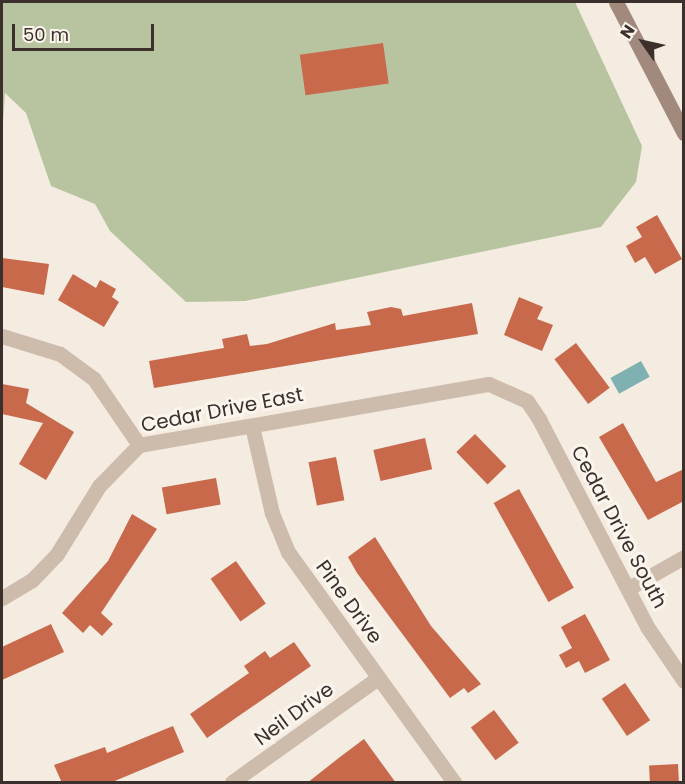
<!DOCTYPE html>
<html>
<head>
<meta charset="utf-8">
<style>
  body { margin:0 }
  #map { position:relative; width:685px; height:784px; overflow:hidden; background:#f4ebe1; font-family:Poppins,sans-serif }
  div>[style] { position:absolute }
  .green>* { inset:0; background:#b8c4a0 }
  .water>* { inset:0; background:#7fb0b2; transform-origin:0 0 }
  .building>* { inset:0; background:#c8694b; transform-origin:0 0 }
  .street>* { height:15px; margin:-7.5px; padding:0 7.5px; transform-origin:7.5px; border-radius:7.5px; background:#cdbbac }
  .secondary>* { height:15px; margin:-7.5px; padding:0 7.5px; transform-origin:7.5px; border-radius:7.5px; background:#a18a7d }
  span { translate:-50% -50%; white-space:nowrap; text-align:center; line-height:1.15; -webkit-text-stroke:6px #fbf5ee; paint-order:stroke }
  .street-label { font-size:20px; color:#3b302b }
  .frame { position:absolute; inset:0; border:3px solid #3b302b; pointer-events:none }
  .north { position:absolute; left:613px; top:12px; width:60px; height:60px; -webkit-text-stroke:4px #fbf5ee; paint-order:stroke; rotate:304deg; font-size:16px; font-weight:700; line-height:24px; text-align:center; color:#3b302b }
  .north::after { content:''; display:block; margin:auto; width:21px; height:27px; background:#3b302b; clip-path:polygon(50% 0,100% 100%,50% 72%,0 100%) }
  .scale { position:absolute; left:12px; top:24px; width:142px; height:27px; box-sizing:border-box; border:3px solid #3b302b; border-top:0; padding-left:8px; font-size:18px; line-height:21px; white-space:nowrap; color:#3b302b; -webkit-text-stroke:4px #fbf5ee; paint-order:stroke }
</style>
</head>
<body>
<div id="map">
  <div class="green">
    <div style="clip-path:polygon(2px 2px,575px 2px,642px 146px,636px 182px,601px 227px,245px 301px,186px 302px,110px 231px,95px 204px,51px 186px,26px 113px,5px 93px,2px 137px)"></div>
  </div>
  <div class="water">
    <div style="left:641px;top:361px;width:18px;height:35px;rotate:61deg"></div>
  </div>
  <div class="building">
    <div style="left:383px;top:43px;width:41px;height:84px;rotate:82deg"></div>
    <div style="clip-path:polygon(657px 215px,682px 259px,655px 274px,645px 257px,635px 263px,626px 246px,642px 237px,636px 227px)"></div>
    <div style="clip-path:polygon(2px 258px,49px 264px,44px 295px,2px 287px)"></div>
    <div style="clip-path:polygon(73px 274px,96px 288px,100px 280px,116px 289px,112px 297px,119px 302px,104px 327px,58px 300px)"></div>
    <div style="clip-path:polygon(519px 297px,543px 307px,537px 319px,553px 325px,542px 351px,504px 335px)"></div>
    <div style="clip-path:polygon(472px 303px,478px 334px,154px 388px,149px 361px,224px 348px,222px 339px,247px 334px,250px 346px,267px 344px,335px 323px,336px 330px,371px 325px,367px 312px,391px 307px,401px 309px,403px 316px)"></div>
    <div style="left:576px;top:343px;width:56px;height:27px;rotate:53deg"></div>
    <div style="clip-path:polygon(2px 384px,29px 389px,26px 403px,74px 432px,46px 480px,19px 464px,43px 423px,2px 414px)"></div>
    <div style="clip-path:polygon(623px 423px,656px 482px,684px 469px,684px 501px,648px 520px,599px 437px)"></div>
    <div style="left:475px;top:434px;width:45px;height:26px;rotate:46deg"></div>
    <div style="left:425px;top:438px;width:32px;height:53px;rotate:77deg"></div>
    <div style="left:336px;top:457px;width:44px;height:28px;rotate:79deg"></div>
    <div style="left:216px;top:478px;width:27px;height:55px;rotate:80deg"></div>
    <div style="left:519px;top:489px;width:113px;height:29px;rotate:61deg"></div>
    <div style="clip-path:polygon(132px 514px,157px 529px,101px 613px,113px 624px,102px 636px,90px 625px,83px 633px,62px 613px,108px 561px)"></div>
    <div style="clip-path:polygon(375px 537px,431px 626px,481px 684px,468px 693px,464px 688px,450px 698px,357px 573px,348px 557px)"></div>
    <div style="left:236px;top:561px;width:52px;height:31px;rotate:55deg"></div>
    <div style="clip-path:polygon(585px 614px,610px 660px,585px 673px,579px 661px,566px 668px,559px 655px,572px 648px,561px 627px)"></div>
    <div style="clip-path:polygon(51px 624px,64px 652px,2px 680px,2px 647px)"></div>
    <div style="clip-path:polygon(294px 642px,311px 666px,207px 738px,190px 714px,249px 673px,244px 666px,265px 651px,270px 658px)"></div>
    <div style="left:625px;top:683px;width:45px;height:28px;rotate:56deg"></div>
    <div style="left:494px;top:710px;width:41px;height:29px;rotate:53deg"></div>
    <div style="clip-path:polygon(173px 726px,184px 752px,110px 783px,62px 783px,54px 765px,105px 747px,107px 753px)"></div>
    <div style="clip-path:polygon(364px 739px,396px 783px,307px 783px,340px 757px)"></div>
    <div style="left:678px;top:764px;width:19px;height:29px;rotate:87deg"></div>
  </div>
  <div class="street">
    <div style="left:2px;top:336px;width:61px;rotate:17.2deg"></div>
    <div style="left:60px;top:354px;width:42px;rotate:36.3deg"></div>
    <div style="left:94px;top:379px;width:80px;rotate:55.7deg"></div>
    <div style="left:252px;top:426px;width:89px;rotate:77.1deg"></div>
    <div style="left:272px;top:513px;width:42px;rotate:67.7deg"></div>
    <div style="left:288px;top:552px;width:284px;rotate:54.2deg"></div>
    <div style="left:629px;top:588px;width:63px;rotate:-29.4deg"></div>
    <div style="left:2px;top:598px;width:35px;rotate:-31deg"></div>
    <div style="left:32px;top:580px;width:36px;rotate:-46deg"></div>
    <div style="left:57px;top:554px;width:80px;rotate:-58.3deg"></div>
    <div style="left:99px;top:486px;width:57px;rotate:-45.7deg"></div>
    <div style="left:139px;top:445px;width:355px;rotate:-9.9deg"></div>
    <div style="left:489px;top:384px;width:42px;rotate:24.1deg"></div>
    <div style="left:527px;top:401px;width:22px;rotate:56deg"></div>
    <div style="left:539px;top:419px;width:236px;rotate:62.5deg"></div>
    <div style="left:648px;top:628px;width:64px;rotate:55.8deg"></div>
    <div style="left:232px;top:782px;width:179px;rotate:-35.5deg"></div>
  </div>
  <div class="secondary">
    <div style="left:616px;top:2px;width:148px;rotate:62.6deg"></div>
  </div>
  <div class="street-label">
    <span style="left:222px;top:410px;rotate:-11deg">Cedar Drive East</span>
    <span style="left:619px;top:527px;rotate:62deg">Cedar Drive South</span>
    <span style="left:349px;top:602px;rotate:54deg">Pine Drive</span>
    <span style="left:294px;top:714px;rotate:-36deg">Neil Drive</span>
  </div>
  <div class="frame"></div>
  <div class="north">N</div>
  <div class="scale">50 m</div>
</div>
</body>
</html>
